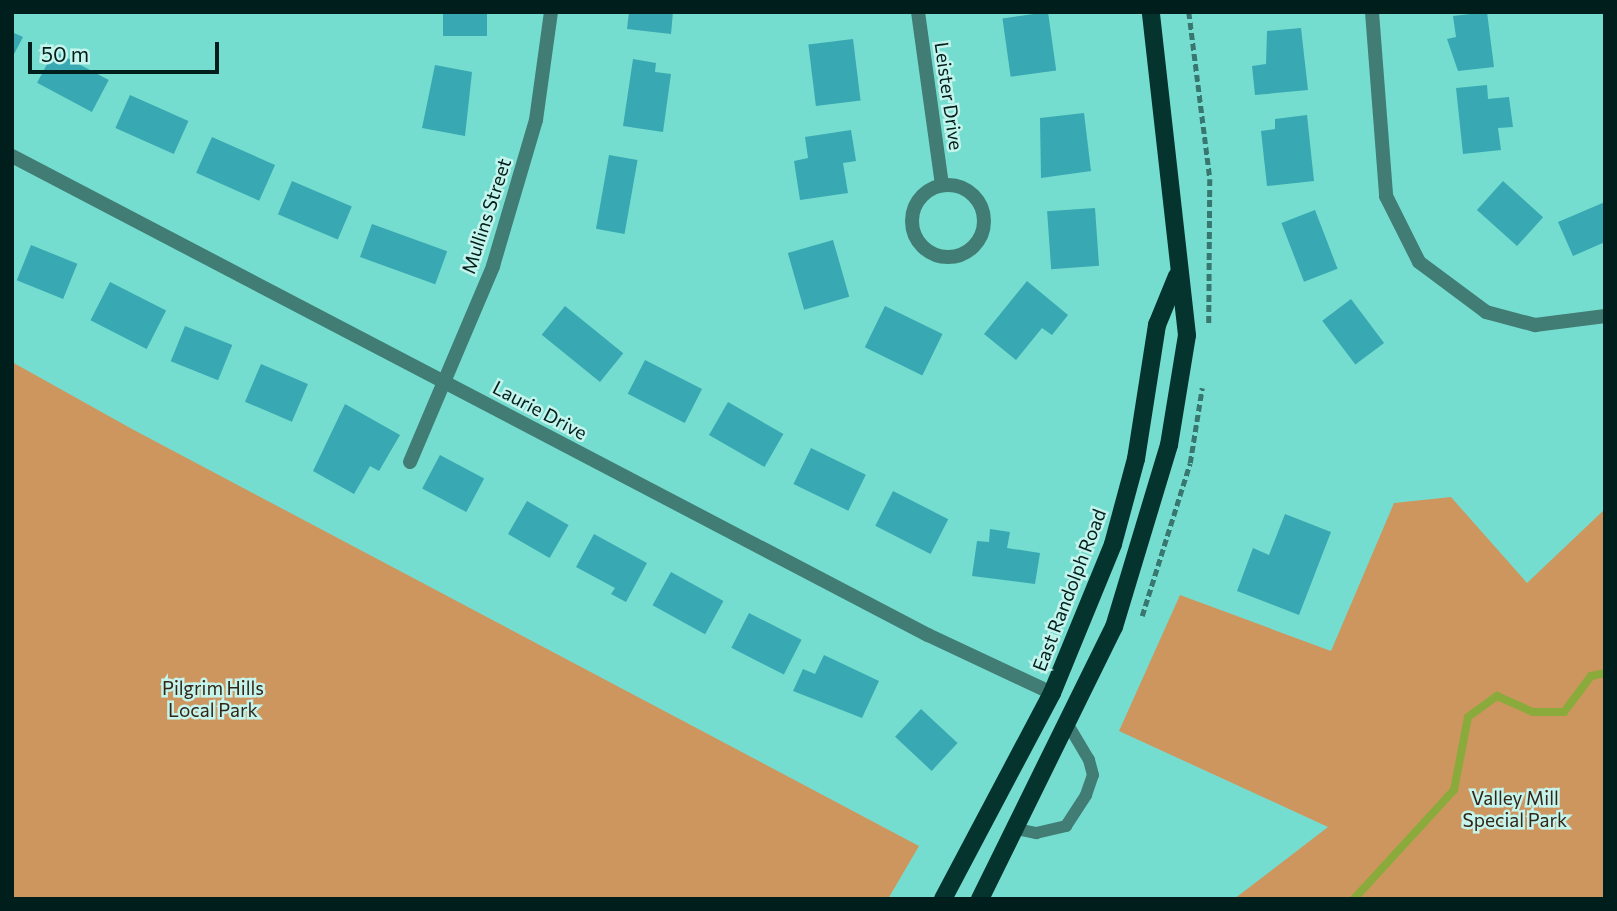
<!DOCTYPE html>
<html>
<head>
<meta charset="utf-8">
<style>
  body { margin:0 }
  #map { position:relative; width:1617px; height:911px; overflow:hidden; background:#75ddcf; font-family:Commissioner,sans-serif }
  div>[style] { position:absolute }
  .green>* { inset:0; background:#ce965f }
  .stream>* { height:8px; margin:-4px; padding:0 4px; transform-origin:4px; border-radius:4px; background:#8aab3b }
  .building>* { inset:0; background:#38a8b3; transform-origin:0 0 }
  .path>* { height:4.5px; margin-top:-2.25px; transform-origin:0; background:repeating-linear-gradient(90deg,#37776f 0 7px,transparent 0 10.5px) }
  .service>* { height:12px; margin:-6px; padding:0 6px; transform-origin:6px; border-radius:6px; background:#417d75 }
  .minor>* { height:14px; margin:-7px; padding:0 7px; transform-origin:7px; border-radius:7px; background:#417d75 }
  .minor>.ring { margin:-7px; padding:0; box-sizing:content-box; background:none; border:14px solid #417d75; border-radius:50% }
  .primary>* { height:18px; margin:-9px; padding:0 9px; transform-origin:9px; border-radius:9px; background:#05342f }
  span { translate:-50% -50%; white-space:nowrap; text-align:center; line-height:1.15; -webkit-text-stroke:5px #c4f4ec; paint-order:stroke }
  .street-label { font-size:19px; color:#001e1b }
  .park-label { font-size:19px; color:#352516 }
  .frame { position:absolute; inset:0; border:14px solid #001e1b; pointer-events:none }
  .scale { position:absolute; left:28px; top:42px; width:191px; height:32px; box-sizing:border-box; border:4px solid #001e1b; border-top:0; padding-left:9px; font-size:21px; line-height:24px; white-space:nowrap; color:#001e1b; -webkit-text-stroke:5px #c4f4ec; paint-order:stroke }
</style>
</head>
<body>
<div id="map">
  <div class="green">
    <div style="clip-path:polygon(12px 362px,132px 429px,919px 846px,888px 899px,12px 899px)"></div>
    <div style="clip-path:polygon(1451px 497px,1527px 583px,1605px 509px,1605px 899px,1234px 899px,1328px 827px,1119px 731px,1180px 595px,1331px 651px,1394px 503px)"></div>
  </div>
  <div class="stream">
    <div style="left:1354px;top:899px;width:148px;rotate:-47.5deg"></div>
    <div style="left:1454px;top:790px;width:74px;rotate:-79.1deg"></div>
    <div style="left:1468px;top:717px;width:36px;rotate:-36deg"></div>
    <div style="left:1497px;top:696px;width:39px;rotate:24deg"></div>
    <div style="left:1533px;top:712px;width:31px"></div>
    <div style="left:1564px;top:712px;width:45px;rotate:-53.1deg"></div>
    <div style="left:1591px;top:676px;width:14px;rotate:-12deg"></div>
  </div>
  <div class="building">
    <div style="left:443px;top:12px;width:44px;height:24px"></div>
    <div style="clip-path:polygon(629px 12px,673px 12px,671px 34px,627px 29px)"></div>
    <div style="left:1048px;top:12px;width:59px;height:46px;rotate:82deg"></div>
    <div style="clip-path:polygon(1487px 12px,1494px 67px,1458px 71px,1447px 39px,1456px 37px,1453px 16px)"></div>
    <div style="clip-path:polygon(1301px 28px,1308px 90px,1255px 95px,1252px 66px,1266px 64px,1267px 31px)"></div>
    <div style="clip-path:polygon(12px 32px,23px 37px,12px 58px)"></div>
    <div style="left:853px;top:39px;width:62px;height:45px;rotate:83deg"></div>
    <div style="left:54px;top:51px;width:62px;height:36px;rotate:28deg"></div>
    <div style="clip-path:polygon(633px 59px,656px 63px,655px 72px,671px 74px,663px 132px,623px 126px)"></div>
    <div style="clip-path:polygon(435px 65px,472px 72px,465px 136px,422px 128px)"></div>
    <div style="clip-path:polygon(1487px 85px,1488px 99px,1509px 97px,1513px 127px,1498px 128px,1501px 150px,1463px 154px,1456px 88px)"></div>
    <div style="left:130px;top:95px;width:64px;height:36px;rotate:24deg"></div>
    <div style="clip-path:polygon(1084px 113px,1091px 171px,1041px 178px,1040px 118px)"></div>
    <div style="clip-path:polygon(1307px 115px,1314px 181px,1267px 186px,1261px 131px,1275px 129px,1275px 119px)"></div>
    <div style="clip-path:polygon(851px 130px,856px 161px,843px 163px,848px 193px,800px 200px,794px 161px,808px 158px,805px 137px)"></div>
    <div style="left:212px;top:137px;width:69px;height:39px;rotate:24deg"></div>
    <div style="left:609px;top:155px;width:29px;height:75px;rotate:10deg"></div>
    <div style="left:292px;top:181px;width:65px;height:36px;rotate:23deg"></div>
    <div style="left:1503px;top:181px;width:54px;height:39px;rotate:42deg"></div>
    <div style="clip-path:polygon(1605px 202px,1605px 242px,1573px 256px,1558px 222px)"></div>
    <div style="left:1095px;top:208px;width:58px;height:48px;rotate:86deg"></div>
    <div style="left:1315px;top:210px;width:63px;height:36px;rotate:69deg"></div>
    <div style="left:372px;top:224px;width:80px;height:35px;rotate:20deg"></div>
    <div style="left:833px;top:240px;width:59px;height:47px;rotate:74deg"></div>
    <div style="left:31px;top:245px;width:50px;height:38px;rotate:22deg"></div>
    <div style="clip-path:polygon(1027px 281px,1068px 315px,1052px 335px,1042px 328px,1016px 360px,984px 334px)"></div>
    <div style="left:110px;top:282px;width:63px;height:43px;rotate:27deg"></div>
    <div style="left:1351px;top:299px;width:55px;height:36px;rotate:53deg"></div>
    <div style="left:565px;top:306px;width:75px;height:37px;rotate:39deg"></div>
    <div style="left:885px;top:306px;width:64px;height:46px;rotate:26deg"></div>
    <div style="left:185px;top:326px;width:51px;height:38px;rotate:22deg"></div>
    <div style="left:645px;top:360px;width:64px;height:38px;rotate:27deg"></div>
    <div style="left:261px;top:364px;width:51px;height:41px;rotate:23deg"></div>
    <div style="left:728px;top:402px;width:64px;height:38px;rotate:30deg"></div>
    <div style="clip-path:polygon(345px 404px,400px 435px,379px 471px,370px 466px,354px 494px,313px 471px)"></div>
    <div style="left:811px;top:448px;width:61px;height:40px;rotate:26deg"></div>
    <div style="left:440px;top:455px;width:50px;height:38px;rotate:28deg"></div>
    <div style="left:893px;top:491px;width:62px;height:39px;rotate:27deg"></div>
    <div style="left:527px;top:501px;width:48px;height:38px;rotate:30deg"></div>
    <div style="clip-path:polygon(1285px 514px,1331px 532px,1299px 615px,1237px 591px,1253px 548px,1269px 555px)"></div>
    <div style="clip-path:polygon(990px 529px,1010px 532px,1007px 548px,1040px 553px,1035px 584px,972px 576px,977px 541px,989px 542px)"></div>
    <div style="clip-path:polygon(594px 534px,647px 563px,626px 602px,611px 594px,615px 588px,576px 567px)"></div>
    <div style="left:671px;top:572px;width:60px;height:38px;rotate:29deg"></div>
    <div style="left:749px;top:613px;width:59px;height:39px;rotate:27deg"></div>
    <div style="clip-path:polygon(824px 655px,879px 681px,862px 718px,793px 691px,803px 669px,815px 674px)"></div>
    <div style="left:921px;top:709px;width:50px;height:38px;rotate:43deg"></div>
  </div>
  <div class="path">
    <div style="left:1189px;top:12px;width:168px;rotate:82.8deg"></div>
    <div style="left:1210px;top:179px;width:145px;rotate:90.4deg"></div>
    <div style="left:1142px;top:616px;width:160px;rotate:-72.6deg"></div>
    <div style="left:1190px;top:463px;width:76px;rotate:-80.9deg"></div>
  </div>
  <div class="service">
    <div style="left:1012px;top:828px;width:25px;rotate:12deg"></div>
    <div style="left:1036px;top:833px;width:31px;rotate:-13deg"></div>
    <div style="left:1066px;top:826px;width:37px;rotate:-57deg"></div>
    <div style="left:1086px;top:795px;width:21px;rotate:-71deg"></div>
    <div style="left:1093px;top:775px;width:16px;rotate:-105deg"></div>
    <div style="left:1089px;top:760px;width:43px;rotate:-120.7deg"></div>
  </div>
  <div class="minor">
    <div style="left:918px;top:12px;width:175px;rotate:82.1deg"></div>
    <div style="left:1372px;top:12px;width:185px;rotate:85.6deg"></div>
    <div style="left:1386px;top:196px;width:74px;rotate:63.4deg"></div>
    <div style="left:1419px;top:262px;width:84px;rotate:36.7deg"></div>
    <div style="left:1486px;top:312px;width:51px;rotate:14.9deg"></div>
    <div style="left:1535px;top:325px;width:71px;rotate:-7.3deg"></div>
    <div style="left:12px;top:156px;width:1034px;rotate:27.61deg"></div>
    <div style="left:928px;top:635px;width:137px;rotate:25.1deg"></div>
    <div class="ring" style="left:912px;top:185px;width:58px;height:58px"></div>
    <div style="left:410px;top:462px;width:213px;rotate:-67deg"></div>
    <div style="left:493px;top:266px;width:152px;rotate:-73.6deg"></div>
    <div style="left:536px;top:120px;width:109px;rotate:-82.1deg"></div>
  </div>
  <div class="primary">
    <div style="left:943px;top:899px;width:233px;rotate:-62.1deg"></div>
    <div style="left:1052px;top:693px;width:161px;rotate:-67.7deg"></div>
    <div style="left:1113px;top:544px;width:88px;rotate:-74.9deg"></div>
    <div style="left:1136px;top:459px;width:136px;rotate:-81.1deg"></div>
    <div style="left:1157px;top:325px;width:53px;rotate:-67.8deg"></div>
    <div style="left:980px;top:899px;width:303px;rotate:-63.8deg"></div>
    <div style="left:1114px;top:627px;width:190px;rotate:-73.2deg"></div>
    <div style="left:1169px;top:445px;width:111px;rotate:-80.7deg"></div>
    <div style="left:1187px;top:335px;width:325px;rotate:-96.4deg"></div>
  </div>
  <div class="street-label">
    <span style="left:949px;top:96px;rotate:82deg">Leister Drive</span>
    <span style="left:486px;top:216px;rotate:-72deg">Mullins Street</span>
    <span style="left:540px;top:410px;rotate:28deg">Laurie Drive</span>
    <span style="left:1069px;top:590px;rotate:-69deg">East Randolph Road</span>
  </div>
  <div class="park-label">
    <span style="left:213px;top:699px">Pilgrim Hills<br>Local Park</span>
    <span style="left:1515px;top:809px">Valley Mill<br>Special Park</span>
  </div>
  <div class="frame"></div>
  <div class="scale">50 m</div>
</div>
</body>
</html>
